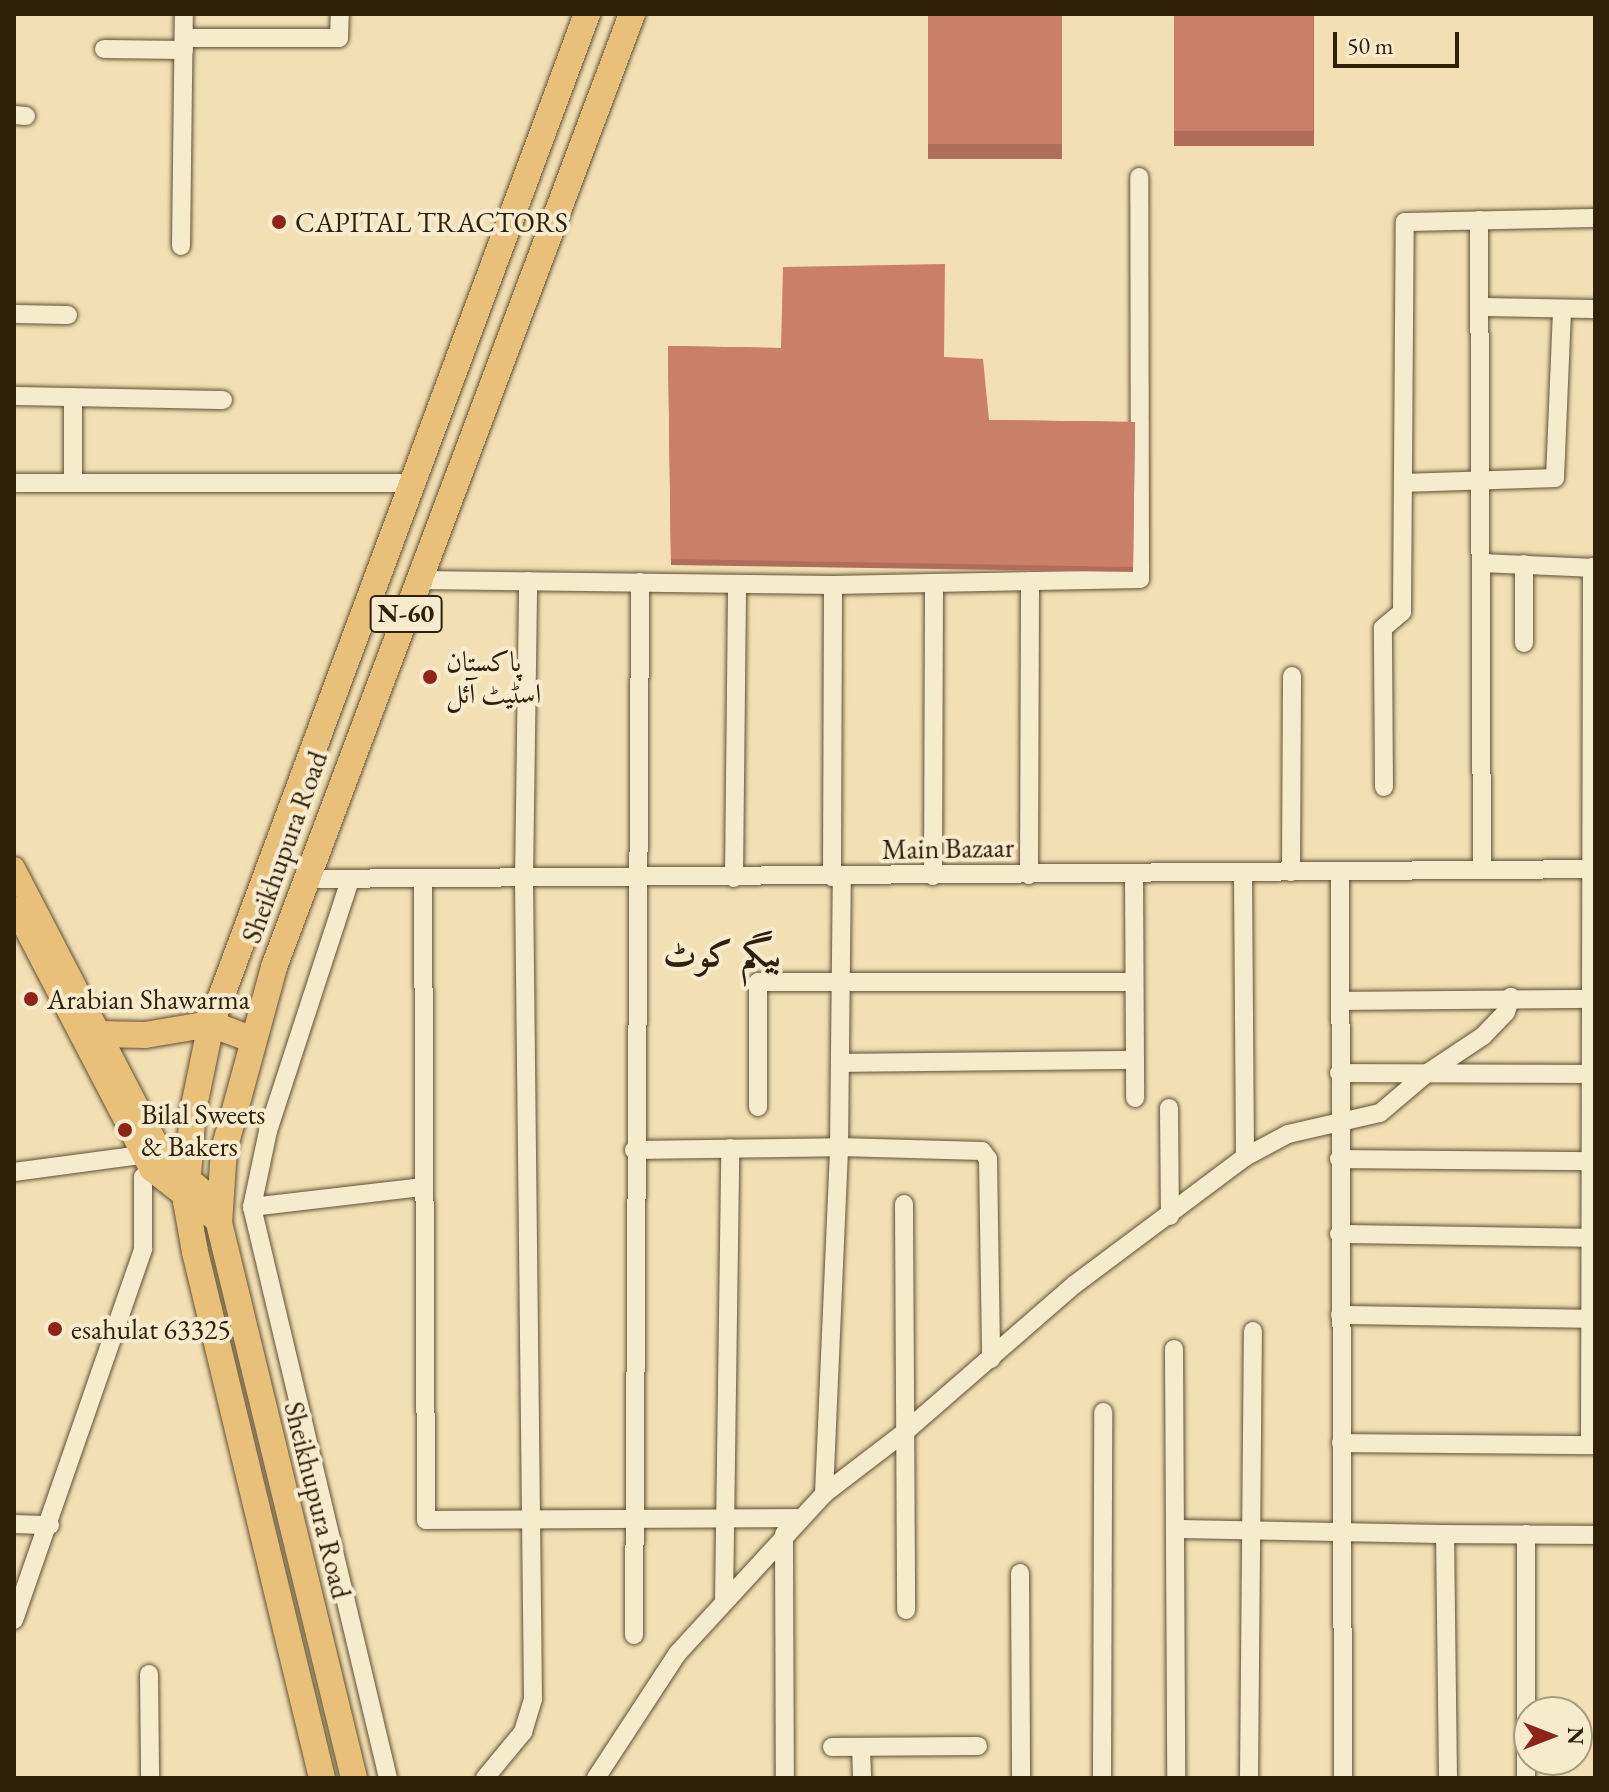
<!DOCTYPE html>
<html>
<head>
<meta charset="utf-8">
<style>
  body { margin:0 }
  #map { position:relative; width:1609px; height:1792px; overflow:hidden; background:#f2e0b4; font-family:"EB Garamond",Amiri,serif }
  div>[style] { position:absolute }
  .roads { filter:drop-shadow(0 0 2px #615034) drop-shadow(0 0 2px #615034) }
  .minor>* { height:18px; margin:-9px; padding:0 9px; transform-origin:9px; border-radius:9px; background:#f7ebce }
  .major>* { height:22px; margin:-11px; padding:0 11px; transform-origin:11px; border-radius:11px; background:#e9c07a }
  .highway>* { height:26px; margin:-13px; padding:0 13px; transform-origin:13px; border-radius:13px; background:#e9c07a }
  .wall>* { inset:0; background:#ae6e59; transform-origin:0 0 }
  .building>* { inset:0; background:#ca8068; transform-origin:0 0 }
  .dots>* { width:22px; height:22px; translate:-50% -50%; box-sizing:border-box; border:4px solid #f7ebce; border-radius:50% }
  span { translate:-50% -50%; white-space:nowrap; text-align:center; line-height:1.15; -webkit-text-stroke:8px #f7ebce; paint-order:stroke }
  .shield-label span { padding:2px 6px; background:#f7ebce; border:2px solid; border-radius:6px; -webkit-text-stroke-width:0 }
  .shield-label { font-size:26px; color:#312009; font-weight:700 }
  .poi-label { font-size:28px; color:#312009 }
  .left { translate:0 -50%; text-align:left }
  .street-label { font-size:28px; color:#312009 }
  .district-label { font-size:36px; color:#312009; font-weight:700 }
  .frame { position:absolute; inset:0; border:16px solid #312009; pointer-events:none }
  .north { position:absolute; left:1513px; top:1696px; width:80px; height:80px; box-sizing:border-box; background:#f7ebce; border:2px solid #a89a7f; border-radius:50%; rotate:90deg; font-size:22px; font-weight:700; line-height:32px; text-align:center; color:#312009 }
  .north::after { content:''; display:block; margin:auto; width:28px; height:36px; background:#8f2418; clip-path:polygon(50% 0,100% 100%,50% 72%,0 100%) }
  .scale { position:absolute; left:1333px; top:32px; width:126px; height:36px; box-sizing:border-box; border:4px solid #312009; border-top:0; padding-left:10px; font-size:24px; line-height:28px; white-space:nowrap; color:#312009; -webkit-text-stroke:6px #f7ebce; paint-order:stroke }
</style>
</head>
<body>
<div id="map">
  <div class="roads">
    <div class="minor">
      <div style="left:184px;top:38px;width:155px"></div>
      <div style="left:339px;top:38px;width:24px;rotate:-88deg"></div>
      <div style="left:104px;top:49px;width:80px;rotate:0.7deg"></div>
      <div style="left:14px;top:115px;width:12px;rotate:5deg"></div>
      <div style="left:1479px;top:220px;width:650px;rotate:89.74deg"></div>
      <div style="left:181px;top:246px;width:232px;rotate:-89.3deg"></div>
      <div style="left:1480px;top:307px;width:115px;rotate:1deg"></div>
      <div style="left:14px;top:314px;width:54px;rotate:1.1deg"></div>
      <div style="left:14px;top:396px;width:209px;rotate:1.1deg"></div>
      <div style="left:73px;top:397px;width:86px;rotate:90deg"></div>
      <div style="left:14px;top:483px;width:395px"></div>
      <div style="left:1403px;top:483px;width:152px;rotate:-1.9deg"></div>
      <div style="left:1555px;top:478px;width:169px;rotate:-87.6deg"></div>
      <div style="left:1481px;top:563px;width:114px;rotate:2.5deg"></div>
      <div style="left:1524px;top:564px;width:79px;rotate:90deg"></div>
      <div style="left:1592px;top:567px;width:878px;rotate:90.13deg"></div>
      <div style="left:1590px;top:1445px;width:5px"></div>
      <div style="left:419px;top:580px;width:414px;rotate:0.7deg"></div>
      <div style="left:833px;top:585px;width:307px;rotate:-1.1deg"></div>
      <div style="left:1140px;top:579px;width:402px;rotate:-90.1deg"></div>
      <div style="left:1384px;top:787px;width:159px;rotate:-90.4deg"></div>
      <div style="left:1383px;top:628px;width:25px;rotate:-40deg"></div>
      <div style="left:1402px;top:612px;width:390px;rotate:-89.6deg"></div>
      <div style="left:1405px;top:222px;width:190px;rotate:-1.2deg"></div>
      <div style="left:1340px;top:871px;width:907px;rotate:89.81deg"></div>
      <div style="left:1243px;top:872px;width:285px;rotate:89.6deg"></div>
      <div style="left:1291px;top:872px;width:196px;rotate:-89.7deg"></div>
      <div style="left:1134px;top:873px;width:225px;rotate:89.7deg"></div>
      <div style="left:1029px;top:875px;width:294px;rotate:-89.8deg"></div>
      <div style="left:933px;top:876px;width:293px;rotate:-89.8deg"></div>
      <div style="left:832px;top:877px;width:292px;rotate:-89.8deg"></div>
      <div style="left:734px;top:878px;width:294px;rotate:-89.4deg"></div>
      <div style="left:306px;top:879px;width:1289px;rotate:-0.44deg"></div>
      <div style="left:350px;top:880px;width:264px;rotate:108.1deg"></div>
      <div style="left:268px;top:1131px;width:78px;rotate:101.9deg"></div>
      <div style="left:252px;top:1207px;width:587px;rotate:76.6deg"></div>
      <div style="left:423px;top:880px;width:640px;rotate:89.73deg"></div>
      <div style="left:426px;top:1520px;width:375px;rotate:-0.3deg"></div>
      <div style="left:1340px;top:1001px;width:254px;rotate:-0.5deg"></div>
      <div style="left:840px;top:1063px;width:295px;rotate:-0.6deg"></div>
      <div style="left:1339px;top:1073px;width:254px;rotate:0.2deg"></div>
      <div style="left:758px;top:1107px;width:125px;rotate:-90deg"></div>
      <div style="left:758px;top:982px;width:376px"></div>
      <div style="left:1169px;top:1108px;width:108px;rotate:89.5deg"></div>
      <div style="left:634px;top:1150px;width:205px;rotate:-0.8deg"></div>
      <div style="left:839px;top:1147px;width:143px;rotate:1.6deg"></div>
      <div style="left:982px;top:1151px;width:10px;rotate:53deg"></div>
      <div style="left:988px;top:1159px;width:200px;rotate:89.1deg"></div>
      <div style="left:1339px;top:1159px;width:253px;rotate:0.5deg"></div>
      <div style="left:14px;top:1172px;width:129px;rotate:-7.6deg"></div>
      <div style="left:142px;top:1155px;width:12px;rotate:-31deg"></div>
      <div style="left:904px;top:1204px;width:406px;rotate:89.7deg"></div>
      <div style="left:252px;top:1207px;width:172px;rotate:-6.7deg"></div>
      <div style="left:1339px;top:1234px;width:253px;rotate:0.9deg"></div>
      <div style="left:1340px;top:1315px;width:251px;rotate:0.9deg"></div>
      <div style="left:1174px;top:1349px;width:429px;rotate:89.7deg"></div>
      <div style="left:1341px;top:1443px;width:249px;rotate:0.5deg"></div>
      <div style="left:824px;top:1494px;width:347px;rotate:-87.5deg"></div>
      <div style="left:839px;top:1147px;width:270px;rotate:-89.4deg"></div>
      <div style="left:14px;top:1524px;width:36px;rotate:2deg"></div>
      <div style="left:1175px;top:1529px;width:270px;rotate:1.1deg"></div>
      <div style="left:784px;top:1534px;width:244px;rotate:89.8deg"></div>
      <div style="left:1526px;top:1534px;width:244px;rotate:90deg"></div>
      <div style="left:1020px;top:1573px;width:205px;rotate:89.7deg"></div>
      <div style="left:724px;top:1602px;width:454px;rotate:-89.2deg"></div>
      <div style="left:14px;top:1620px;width:393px;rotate:-70.8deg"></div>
      <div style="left:143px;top:1249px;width:72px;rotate:-90deg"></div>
      <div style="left:143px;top:1177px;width:22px;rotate:-39deg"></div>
      <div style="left:634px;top:1635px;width:1053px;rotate:-89.67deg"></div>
      <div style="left:149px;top:1674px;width:104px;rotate:89.4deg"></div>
      <div style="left:832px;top:1747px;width:146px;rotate:-0.4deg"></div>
      <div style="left:861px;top:1747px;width:31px;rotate:88deg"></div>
      <div style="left:485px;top:1778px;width:60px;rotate:-50.4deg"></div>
      <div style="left:523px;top:1732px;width:34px;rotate:-73deg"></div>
      <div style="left:533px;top:1699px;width:819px;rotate:-90.63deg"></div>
      <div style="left:524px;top:880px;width:299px;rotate:-89.2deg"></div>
      <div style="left:596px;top:1778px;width:148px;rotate:-56.8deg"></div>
      <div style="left:677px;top:1654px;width:217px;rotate:-47.4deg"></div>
      <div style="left:824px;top:1494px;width:103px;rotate:-37.5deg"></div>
      <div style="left:906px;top:1431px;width:223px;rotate:-41deg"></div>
      <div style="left:1074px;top:1285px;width:214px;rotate:-36.8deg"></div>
      <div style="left:1245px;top:1157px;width:49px;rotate:-28.1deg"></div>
      <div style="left:1288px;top:1134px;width:94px;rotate:-12.9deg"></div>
      <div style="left:1380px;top:1113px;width:60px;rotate:-40.3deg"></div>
      <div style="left:1426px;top:1074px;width:69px;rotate:-33.7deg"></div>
      <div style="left:1483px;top:1036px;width:33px;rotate:-46deg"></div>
      <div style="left:1506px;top:1012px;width:16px;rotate:-72deg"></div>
      <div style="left:1102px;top:1778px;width:366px;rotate:-89.8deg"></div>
      <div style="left:1249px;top:1778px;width:447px;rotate:-89.5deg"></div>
      <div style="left:1448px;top:1778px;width:244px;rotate:-90.7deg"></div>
      <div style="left:1445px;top:1534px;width:150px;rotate:0.4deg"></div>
    </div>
    <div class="major">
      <div style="left:14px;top:868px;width:328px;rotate:62.6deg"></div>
      <div style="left:165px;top:1159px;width:70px;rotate:39.2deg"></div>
      <div style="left:14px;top:907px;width:297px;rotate:62.5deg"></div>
      <div style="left:151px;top:1170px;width:86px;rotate:37.9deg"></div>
    </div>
    <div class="highway">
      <div style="left:99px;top:1034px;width:46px;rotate:1.2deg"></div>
      <div style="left:145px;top:1035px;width:67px;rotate:-9.5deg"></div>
      <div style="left:211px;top:1024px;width:43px;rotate:20.6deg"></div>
      <div style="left:322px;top:1778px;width:541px;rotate:-103.57deg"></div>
      <div style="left:195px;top:1252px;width:52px;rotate:-100deg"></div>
      <div style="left:186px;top:1201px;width:90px;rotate:-85.6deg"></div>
      <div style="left:193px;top:1111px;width:89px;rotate:-78.3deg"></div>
      <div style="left:211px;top:1024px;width:1078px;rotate:-69.58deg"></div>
      <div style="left:354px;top:1778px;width:571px;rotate:-103.67deg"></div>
      <div style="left:219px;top:1223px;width:73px;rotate:-86.1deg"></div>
      <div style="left:224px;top:1150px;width:190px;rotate:-74.7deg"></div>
      <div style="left:274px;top:967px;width:1018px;rotate:-69.41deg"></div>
    </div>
  </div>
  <div class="wall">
    <div style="left:928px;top:14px;width:134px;height:145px"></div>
    <div style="left:1174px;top:14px;width:140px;height:132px"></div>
    <div style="clip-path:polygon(668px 346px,781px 348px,944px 357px,989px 420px,1135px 422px,1133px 572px,671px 565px)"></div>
  </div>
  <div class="building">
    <div style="left:928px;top:14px;width:134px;height:130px"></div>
    <div style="left:1174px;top:14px;width:139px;height:117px"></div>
    <div style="clip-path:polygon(945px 264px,944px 357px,983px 359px,989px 420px,1135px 422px,1133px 567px,671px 559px,668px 346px,781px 348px,783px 267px)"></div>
  </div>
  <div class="dots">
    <div style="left:279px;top:222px;background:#8f2418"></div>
    <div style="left:430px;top:677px;background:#8f2418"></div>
    <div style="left:31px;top:999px;background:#8f2418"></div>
    <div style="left:125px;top:1130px;background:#8f2418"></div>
    <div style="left:55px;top:1329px;background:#8f2418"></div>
  </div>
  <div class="shield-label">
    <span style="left:406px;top:614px">N-60</span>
  </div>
  <div class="poi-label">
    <span class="left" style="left:295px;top:222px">CAPITAL TRACTORS</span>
    <span class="left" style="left:446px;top:677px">پاکستان<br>اسٹیٹ آئل</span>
    <span class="left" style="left:47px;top:999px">Arabian Shawarma</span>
    <span class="left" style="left:141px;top:1130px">Bilal Sweets<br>&amp; Bakers</span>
    <span class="left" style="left:71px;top:1329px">esahulat 63325</span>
  </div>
  <div class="street-label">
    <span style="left:284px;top:847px;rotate:-70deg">Sheikhupura Road</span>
    <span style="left:948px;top:848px;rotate:-1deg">Main Bazaar</span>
    <span style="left:318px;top:1500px;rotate:76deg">Sheikhupura Road</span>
  </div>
  <div class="district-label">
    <span style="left:722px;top:954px">بیگم کوٹ</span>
  </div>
  <div class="frame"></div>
  <div class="north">N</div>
  <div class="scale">50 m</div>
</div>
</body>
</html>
